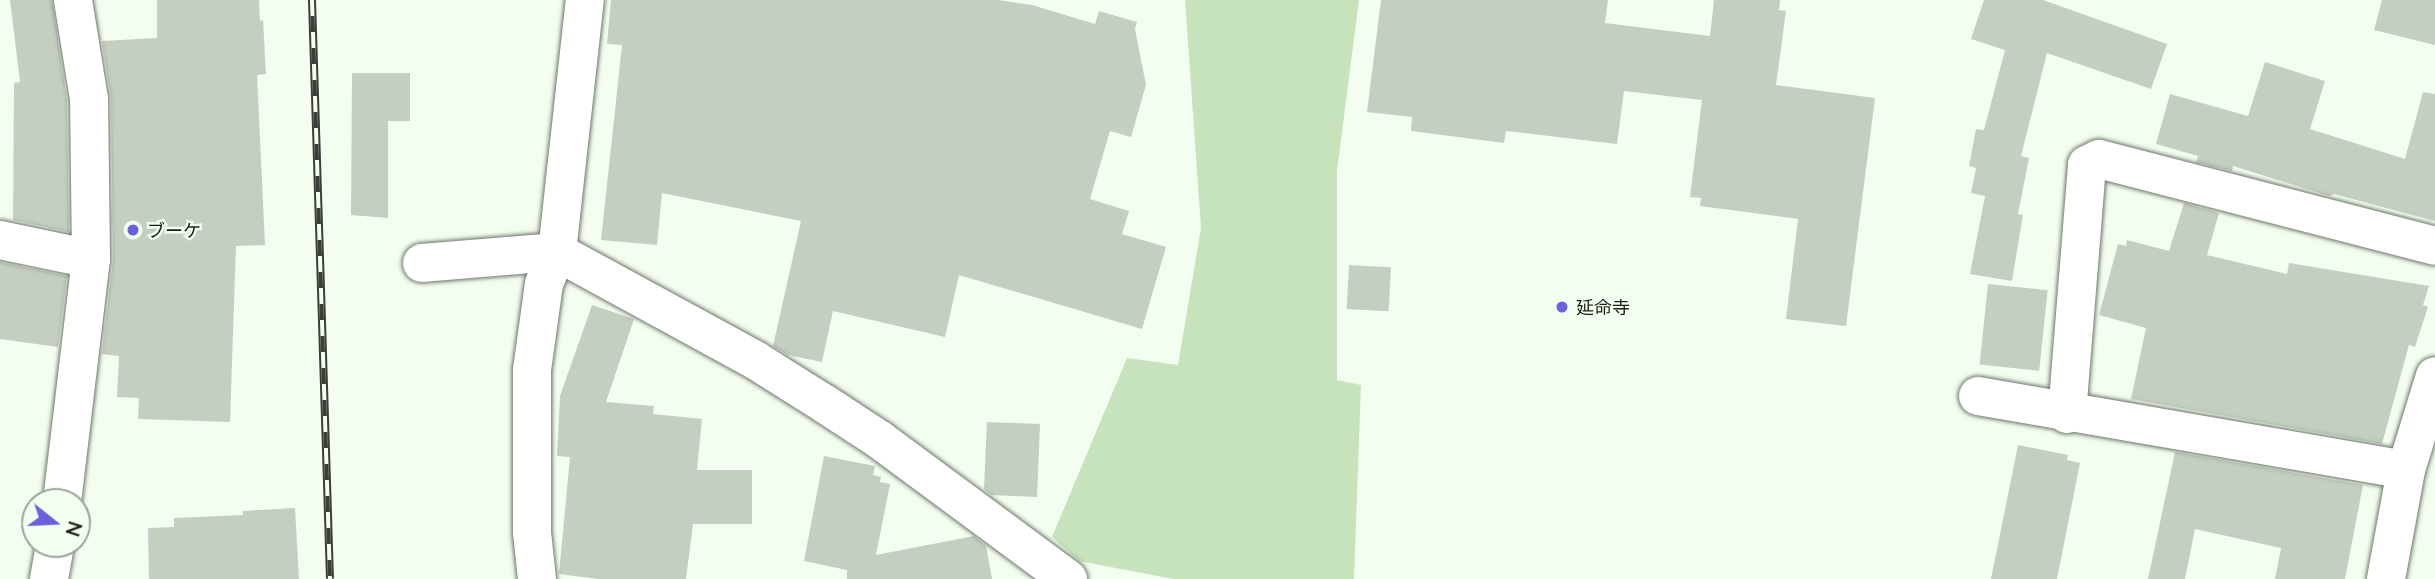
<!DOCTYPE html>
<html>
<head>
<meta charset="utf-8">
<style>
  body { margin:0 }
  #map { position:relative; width:2435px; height:579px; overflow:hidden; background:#f3fef0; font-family:Lato,"Noto Sans JP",sans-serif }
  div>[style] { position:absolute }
  .green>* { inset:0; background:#c6e3bc }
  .building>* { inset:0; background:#c4cec1; transform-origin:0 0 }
  .roads { filter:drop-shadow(0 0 2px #6d766b) drop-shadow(0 0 2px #6d766b) }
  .minor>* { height:38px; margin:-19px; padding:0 19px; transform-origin:19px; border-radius:19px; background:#fff }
  .rail>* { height:8px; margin-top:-4px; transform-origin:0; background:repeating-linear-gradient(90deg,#f3fef0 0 16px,#3a3f39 0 32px); box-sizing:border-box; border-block:2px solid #3a3f39 }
  .dots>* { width:19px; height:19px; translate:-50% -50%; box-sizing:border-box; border:4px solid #f3fef0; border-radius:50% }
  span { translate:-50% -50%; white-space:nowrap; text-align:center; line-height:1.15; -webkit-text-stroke:5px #f3fef0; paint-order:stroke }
  .poi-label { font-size:18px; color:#1a1e19 }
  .left { translate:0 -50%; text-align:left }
  .north { position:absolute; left:21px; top:488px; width:70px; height:70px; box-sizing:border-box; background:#f3fef0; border:2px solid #9ca49a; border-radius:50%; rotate:108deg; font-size:19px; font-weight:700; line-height:28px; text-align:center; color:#1a1e19 }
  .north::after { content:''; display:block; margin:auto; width:24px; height:32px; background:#6b61da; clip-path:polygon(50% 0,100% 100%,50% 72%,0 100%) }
</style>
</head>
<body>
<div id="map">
  <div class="green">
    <div style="clip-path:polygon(1185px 0,1359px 0,1337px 171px,1337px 380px,1361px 385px,1354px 579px,1173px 579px,1079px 561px,1052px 537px,1127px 358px,1178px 365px,1201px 228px)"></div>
  </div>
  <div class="building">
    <div style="clip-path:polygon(10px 0,52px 0,67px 101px,69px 232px,13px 220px,14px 83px,20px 82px)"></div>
    <div style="clip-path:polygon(157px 0,259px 0,260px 21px,263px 20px,266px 74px,257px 75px,265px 245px,236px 246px,230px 422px,138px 419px,139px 398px,117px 397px,119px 356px,102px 354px,113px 259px,111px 99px,102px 41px,157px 38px)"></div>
    <div style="clip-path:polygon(611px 0,998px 0,1032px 5px,1095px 24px,1099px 11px,1137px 22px,1135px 29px,1146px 85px,1131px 137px,1110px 131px,1090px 199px,1129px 211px,1122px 234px,1166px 247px,1142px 329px,959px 275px,945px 337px,833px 311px,822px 362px,788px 355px,773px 346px,801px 221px,662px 193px,657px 245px,601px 240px,622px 45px,607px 44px)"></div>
    <div style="clip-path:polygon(1381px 0,1608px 0,1605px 23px,1710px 36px,1714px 0,1780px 0,1779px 10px,1786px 11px,1776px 85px,1875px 98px,1846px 326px,1786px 319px,1798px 219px,1700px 206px,1701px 198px,1690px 197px,1702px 100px,1624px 91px,1617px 144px,1506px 131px,1504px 143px,1411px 131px,1412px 117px,1367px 112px)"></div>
    <div style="clip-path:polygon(1984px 0,2043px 0,2167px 44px,2151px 89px,2047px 53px,2021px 156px,2029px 158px,2018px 214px,2023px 215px,2012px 281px,1970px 274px,1985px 196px,1971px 193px,1976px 168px,1969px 166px,1976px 129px,1984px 130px,2005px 50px,1971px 39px)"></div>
    <div style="clip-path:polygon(2382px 0,2435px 0,2435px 45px,2374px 30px)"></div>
    <div style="clip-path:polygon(2265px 62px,2325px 81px,2310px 129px,2405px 159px,2423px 92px,2435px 94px,2435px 221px,2334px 194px,2329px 196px,2233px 166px,2232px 171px,2196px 162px,2198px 156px,2156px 144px,2170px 94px,2248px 116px)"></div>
    <div style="clip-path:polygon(352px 73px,410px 73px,410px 121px,388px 121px,388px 218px,351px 215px)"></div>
    <div style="clip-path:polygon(2184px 203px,2219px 213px,2207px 255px,2287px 274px,2289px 263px,2429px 286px,2423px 305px,2428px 307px,2415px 347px,2409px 345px,2382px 444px,2131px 399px,2146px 328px,2099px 315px,2118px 244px,2126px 246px,2127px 240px,2169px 251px)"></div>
    <div style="clip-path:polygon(0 262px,67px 276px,58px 347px,0 339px)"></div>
    <div style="left:1349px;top:265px;width:42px;height:44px;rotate:3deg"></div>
    <div style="left:1988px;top:284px;width:60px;height:81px;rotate:6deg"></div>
    <div style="clip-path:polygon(592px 305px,634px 319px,606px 402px,654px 406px,653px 414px,702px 419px,697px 470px,752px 470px,752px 524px,693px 524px,686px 579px,598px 579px,559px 574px,570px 457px,557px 456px,560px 396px)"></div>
    <div style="clip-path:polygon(987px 422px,1040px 424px,1037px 497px,991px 495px,984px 489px)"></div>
    <div style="clip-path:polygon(2018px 445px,2068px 455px,2067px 460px,2080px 463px,2057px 579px,1991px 579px)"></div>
    <div style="clip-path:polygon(2175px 452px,2363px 485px,2345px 579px,2275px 579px,2281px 548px,2195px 529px,2185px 579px,2148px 579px)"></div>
    <div style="clip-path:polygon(824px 456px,875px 466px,873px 475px,881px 477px,880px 482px,890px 484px,876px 555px,974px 536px,986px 546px,992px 579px,847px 579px,847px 570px,804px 561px)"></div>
    <div style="clip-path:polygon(295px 508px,299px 579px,149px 579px,148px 528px,174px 527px,174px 518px,243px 515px,243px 511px)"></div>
  </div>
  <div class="roads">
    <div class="minor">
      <div style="left:0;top:240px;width:93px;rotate:11.8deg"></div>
      <div style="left:422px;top:263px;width:135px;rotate:-4.7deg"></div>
      <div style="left:557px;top:252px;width:226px;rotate:28.6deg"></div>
      <div style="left:755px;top:360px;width:83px;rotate:32.2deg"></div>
      <div style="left:825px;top:404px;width:66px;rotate:33.2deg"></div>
      <div style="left:880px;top:440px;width:234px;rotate:36.5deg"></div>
      <div style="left:1978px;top:396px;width:434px;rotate:9.8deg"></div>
      <div style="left:2067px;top:414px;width:250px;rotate:-85.4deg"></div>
      <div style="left:2087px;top:165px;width:13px;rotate:-27deg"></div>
      <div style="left:2099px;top:159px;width:347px;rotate:14.5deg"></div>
      <div style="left:62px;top:502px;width:245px;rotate:-83.2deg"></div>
      <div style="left:91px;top:259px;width:160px;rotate:-90.7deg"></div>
      <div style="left:89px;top:99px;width:100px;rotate:-99.2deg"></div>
      <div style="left:49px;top:579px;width:36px;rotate:-80deg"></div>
      <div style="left:537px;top:579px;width:47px;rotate:-96.1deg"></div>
      <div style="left:532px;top:532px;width:162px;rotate:-90deg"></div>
      <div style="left:532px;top:370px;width:87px;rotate:-82.1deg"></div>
      <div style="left:544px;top:284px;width:35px;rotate:-68deg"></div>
      <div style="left:557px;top:252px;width:254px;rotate:-83.7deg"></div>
      <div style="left:2386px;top:579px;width:111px;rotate:-79.6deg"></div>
      <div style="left:2406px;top:470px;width:98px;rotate:-72.9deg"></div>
    </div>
  </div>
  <div class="rail">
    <div style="left:312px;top:0;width:579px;rotate:88.22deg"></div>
  </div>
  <div class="dots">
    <div style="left:133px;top:230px;background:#6b61da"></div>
    <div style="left:1562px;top:307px;background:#6b61da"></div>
  </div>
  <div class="poi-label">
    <span class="left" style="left:147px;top:230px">ブーケ</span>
    <span class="left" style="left:1576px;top:307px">延命寺</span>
  </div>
  <div class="north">N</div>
</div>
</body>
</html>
